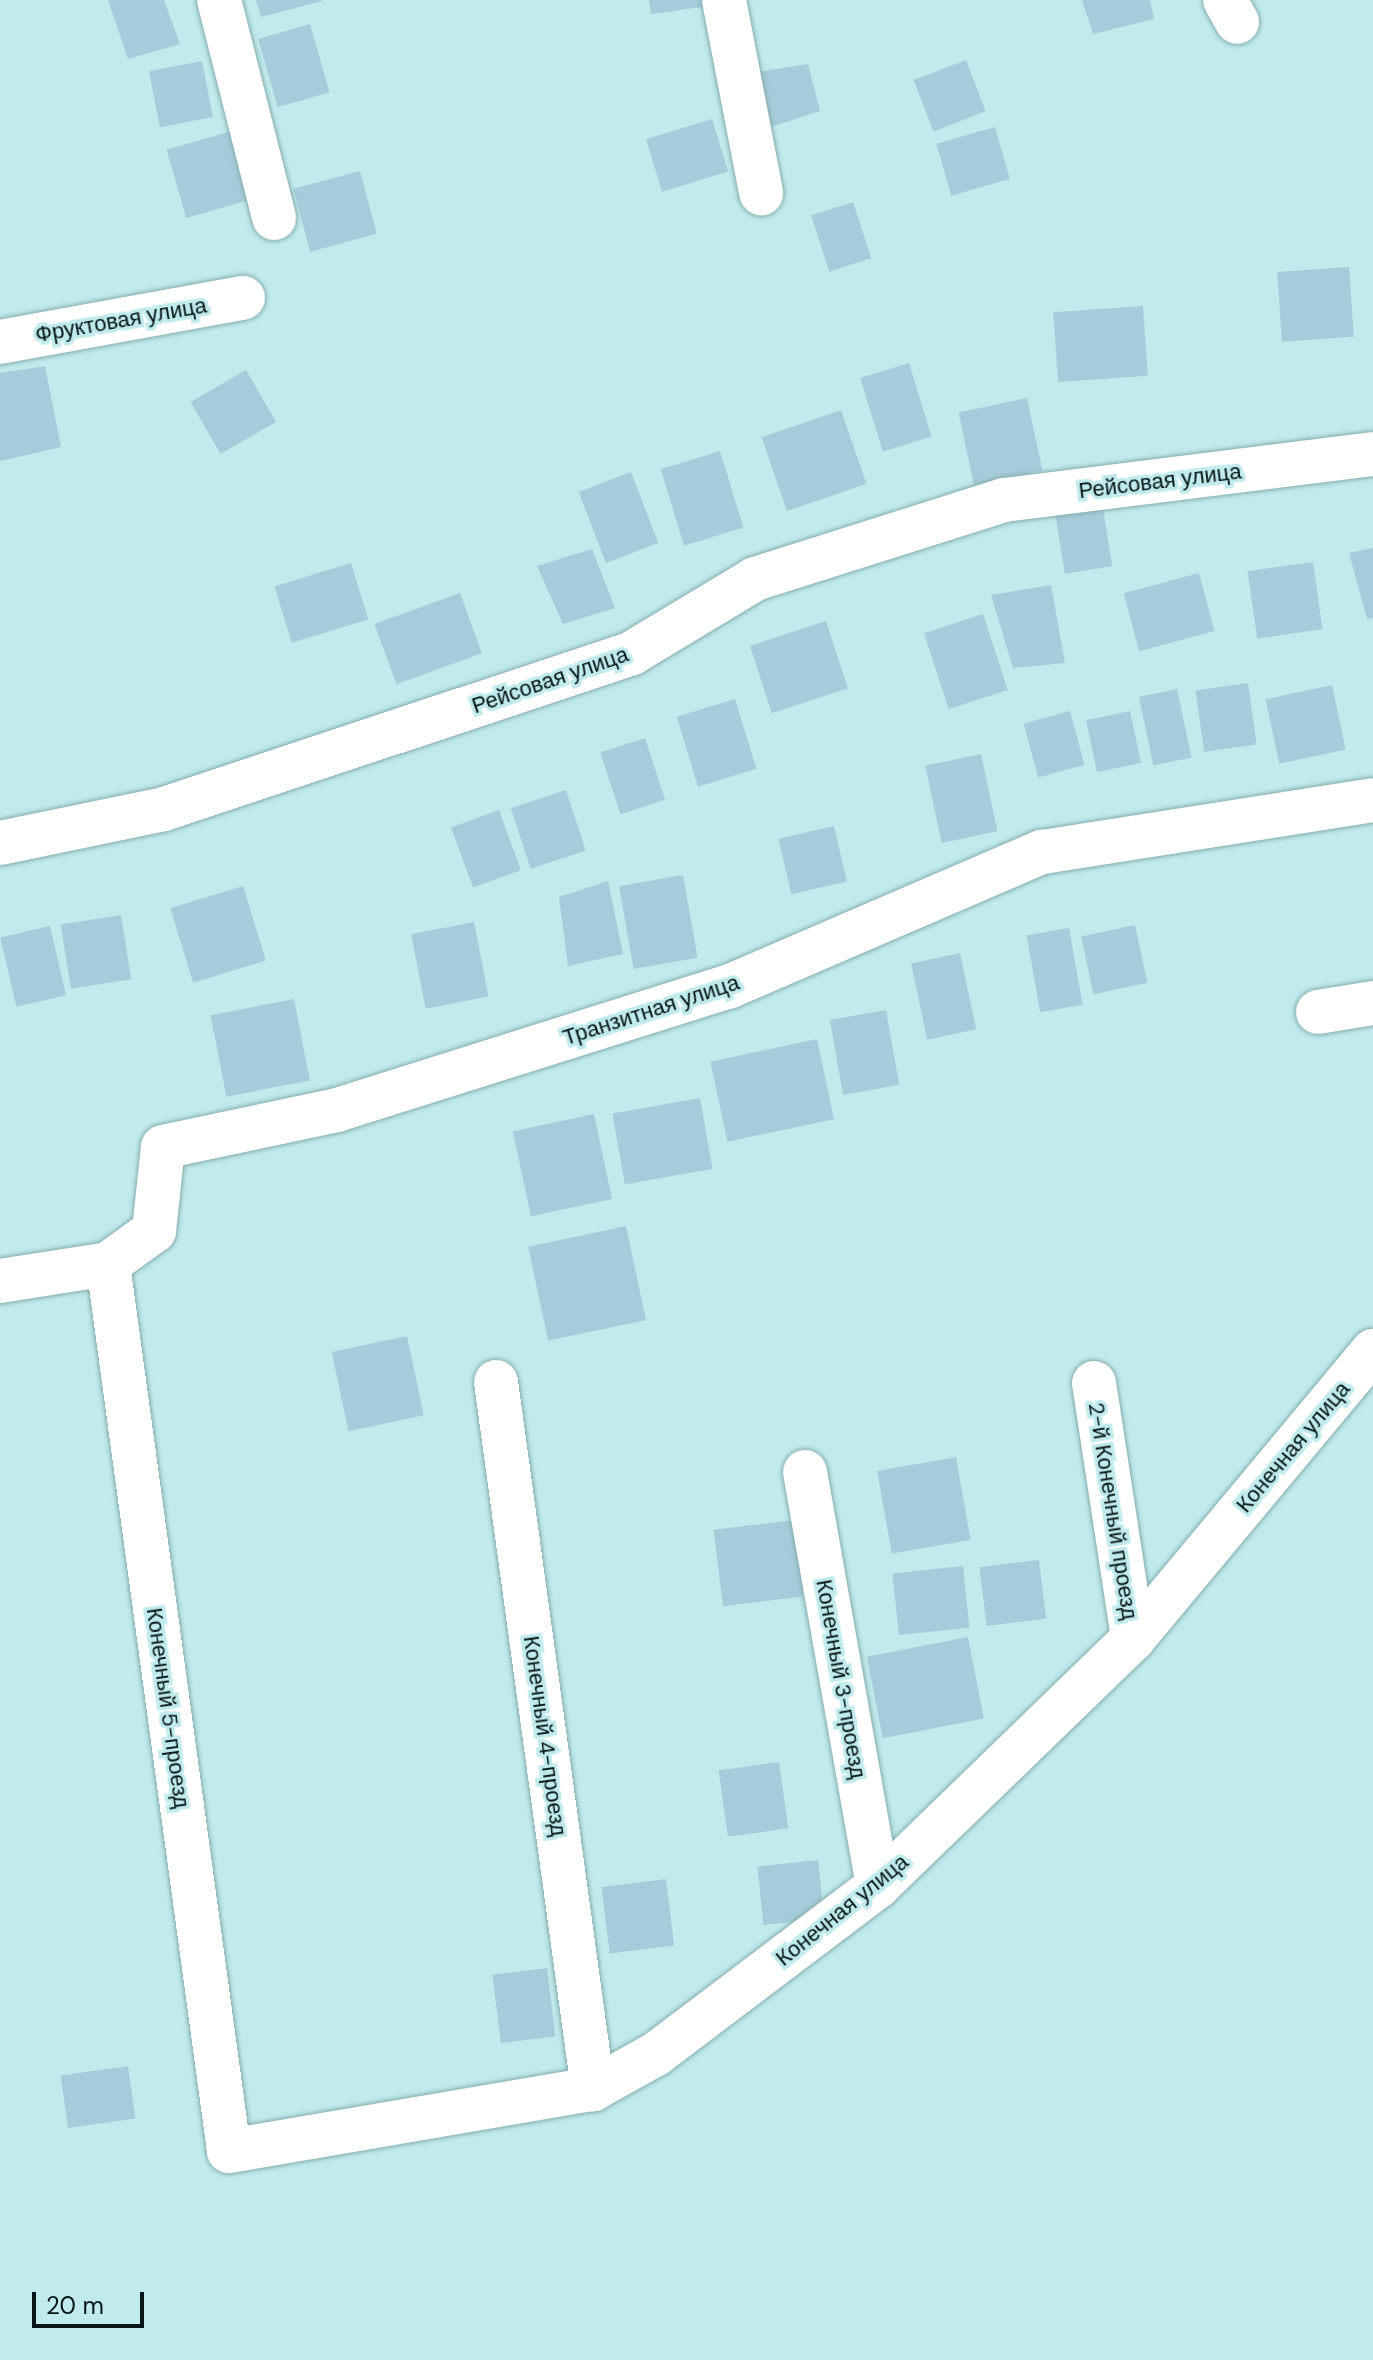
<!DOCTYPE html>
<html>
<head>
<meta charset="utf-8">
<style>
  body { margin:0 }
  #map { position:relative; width:1373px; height:2360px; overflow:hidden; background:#c0eaec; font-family:"DM Sans",sans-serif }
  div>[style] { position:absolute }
  .building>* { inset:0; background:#a7ccd9; transform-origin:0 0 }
  .roads { filter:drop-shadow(0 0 2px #85adaf) drop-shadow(0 0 2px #85adaf) }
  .minor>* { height:44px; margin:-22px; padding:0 22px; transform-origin:22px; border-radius:22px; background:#fff }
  span { translate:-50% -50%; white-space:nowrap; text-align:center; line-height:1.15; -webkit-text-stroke:7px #c0eaec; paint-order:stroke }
  .street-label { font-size:22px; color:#061516 }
  .scale { position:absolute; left:32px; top:2292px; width:112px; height:36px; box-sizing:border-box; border:4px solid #061516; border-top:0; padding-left:10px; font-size:24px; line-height:28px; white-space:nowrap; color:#061516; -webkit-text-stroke:6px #c0eaec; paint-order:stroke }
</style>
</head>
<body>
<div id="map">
  <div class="building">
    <div style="clip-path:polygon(108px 0,164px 0,180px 44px,128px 59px)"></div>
    <div style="clip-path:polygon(256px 0,322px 0,322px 1px,261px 17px)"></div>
    <div style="clip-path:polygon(649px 0,708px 0,709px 6px,651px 14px)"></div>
    <div style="clip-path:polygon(1082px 0,1150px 0,1154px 19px,1093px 34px)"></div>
    <div style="left:310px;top:24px;width:71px;height:54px;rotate:74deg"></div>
    <div style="left:966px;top:60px;width:55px;height:56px;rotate:69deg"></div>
    <div style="left:202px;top:61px;width:57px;height:54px;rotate:79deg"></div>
    <div style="clip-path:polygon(808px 64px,820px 111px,765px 129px,757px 72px)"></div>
    <div style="left:712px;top:119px;width:55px;height:69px;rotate:73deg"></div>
    <div style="left:995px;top:127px;width:54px;height:61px;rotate:74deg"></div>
    <div style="left:232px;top:131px;width:71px;height:68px;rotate:74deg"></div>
    <div style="left:360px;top:171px;width:65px;height:69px;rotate:75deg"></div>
    <div style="left:853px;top:202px;width:59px;height:44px;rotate:72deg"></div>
    <div style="left:1349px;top:267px;width:70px;height:72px;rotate:86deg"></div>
    <div style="left:1143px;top:306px;width:70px;height:90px;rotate:86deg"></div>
    <div style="left:909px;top:363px;width:77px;height:51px;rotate:73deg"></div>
    <div style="clip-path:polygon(45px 366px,61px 447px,0 461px,0 373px)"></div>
    <div style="left:246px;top:370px;width:60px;height:64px;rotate:60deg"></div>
    <div style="left:1027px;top:398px;width:74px;height:70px;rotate:78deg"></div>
    <div style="left:841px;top:410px;width:78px;height:84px;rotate:71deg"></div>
    <div style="left:720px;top:451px;width:80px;height:62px;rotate:73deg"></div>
    <div style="left:631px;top:472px;width:76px;height:56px;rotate:69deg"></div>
    <div style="left:1103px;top:508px;width:59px;height:48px;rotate:81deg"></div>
    <div style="clip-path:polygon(1373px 548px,1373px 618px,1367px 619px,1349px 553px)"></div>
    <div style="clip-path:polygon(592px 549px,615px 608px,563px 624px,537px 566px)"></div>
    <div style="left:1313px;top:562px;width:68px;height:66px;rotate:82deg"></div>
    <div style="left:351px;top:563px;width:59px;height:80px;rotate:73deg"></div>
    <div style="left:1199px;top:573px;width:60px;height:78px;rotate:75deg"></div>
    <div style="clip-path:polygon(1051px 585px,1065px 663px,1013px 668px,991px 595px)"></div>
    <div style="left:460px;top:593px;width:64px;height:91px;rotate:70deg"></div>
    <div style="left:983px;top:614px;width:80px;height:62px;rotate:72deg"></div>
    <div style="left:826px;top:621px;width:71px;height:80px;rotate:72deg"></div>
    <div style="left:1248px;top:683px;width:62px;height:53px;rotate:82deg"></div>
    <div style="left:1332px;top:685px;width:66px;height:68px;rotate:78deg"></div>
    <div style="left:1177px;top:689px;width:70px;height:39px;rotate:78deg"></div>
    <div style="left:735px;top:699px;width:73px;height:61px;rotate:73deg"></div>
    <div style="left:1070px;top:711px;width:56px;height:48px;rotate:75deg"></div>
    <div style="left:1130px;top:711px;width:53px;height:45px;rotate:78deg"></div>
    <div style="left:645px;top:738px;width:65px;height:47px;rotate:72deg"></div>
    <div style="left:981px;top:754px;width:79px;height:57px;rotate:78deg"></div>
    <div style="left:566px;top:790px;width:64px;height:58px;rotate:72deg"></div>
    <div style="left:499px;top:810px;width:64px;height:51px;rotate:70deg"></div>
    <div style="left:834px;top:826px;width:57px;height:57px;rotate:77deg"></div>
    <div style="left:683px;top:875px;width:84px;height:65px;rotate:80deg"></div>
    <div style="clip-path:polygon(608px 881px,623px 954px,568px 966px,559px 897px)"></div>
    <div style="left:243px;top:886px;width:78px;height:76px;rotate:73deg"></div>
    <div style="left:121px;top:915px;width:65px;height:61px;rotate:81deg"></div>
    <div style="left:474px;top:922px;width:76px;height:64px;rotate:79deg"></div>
    <div style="left:1135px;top:925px;width:59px;height:55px;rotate:78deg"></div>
    <div style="left:50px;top:926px;width:71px;height:51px;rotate:77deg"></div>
    <div style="left:1069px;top:928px;width:78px;height:43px;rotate:80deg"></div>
    <div style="left:960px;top:953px;width:78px;height:50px;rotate:78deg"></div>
    <div style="left:294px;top:999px;width:83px;height:85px;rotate:79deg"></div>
    <div style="left:886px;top:1010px;width:76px;height:57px;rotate:80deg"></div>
    <div style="left:817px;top:1039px;width:82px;height:109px;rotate:78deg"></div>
    <div style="left:700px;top:1098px;width:72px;height:89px;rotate:80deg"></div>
    <div style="left:594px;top:1114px;width:87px;height:83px;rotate:78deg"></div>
    <div style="left:626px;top:1226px;width:96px;height:100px;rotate:78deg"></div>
    <div style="left:407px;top:1336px;width:81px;height:77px;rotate:78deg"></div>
    <div style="left:956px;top:1457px;width:84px;height:80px;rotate:80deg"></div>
    <div style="left:794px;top:1520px;width:77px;height:81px;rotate:83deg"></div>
    <div style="left:1039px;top:1560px;width:59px;height:60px;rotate:83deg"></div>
    <div style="left:963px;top:1566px;width:62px;height:71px;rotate:84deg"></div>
    <div style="left:968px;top:1637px;width:83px;height:103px;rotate:79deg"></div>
    <div style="left:779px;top:1762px;width:67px;height:61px;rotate:82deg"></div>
    <div style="left:818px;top:1860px;width:59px;height:61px;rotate:84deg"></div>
    <div style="left:666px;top:1879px;width:67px;height:65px;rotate:83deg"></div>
    <div style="left:547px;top:1968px;width:69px;height:55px;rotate:83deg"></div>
    <div style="left:128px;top:2066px;width:53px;height:68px;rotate:82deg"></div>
  </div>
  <div class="roads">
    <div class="minor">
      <div style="left:219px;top:0;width:225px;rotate:75.8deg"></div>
      <div style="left:724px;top:0;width:197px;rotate:79.1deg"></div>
      <div style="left:1225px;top:0;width:25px;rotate:61deg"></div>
      <div style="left:0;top:342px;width:247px;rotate:-10.3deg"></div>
      <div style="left:0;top:843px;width:167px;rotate:-11.7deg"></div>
      <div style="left:164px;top:809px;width:493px;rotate:-18.4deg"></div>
      <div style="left:632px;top:653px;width:144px;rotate:-31deg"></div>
      <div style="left:755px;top:579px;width:261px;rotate:-17.6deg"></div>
      <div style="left:1004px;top:500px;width:372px;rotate:-7.1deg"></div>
      <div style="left:1318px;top:1012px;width:56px;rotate:-9.3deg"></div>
      <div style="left:108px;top:1264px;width:895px;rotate:82.23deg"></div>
      <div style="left:229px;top:2151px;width:369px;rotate:-9.7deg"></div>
      <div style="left:593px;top:2089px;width:72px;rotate:-29.1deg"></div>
      <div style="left:656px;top:2054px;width:278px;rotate:-37.1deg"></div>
      <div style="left:878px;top:1886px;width:355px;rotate:-44.1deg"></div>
      <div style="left:1133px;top:1639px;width:375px;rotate:-50.2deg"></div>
      <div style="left:0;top:1281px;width:109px;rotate:-8.9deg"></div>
      <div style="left:108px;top:1264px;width:57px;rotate:-35.7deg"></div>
      <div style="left:154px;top:1231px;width:84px;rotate:-83.9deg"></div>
      <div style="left:163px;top:1147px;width:178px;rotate:-12deg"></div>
      <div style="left:337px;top:1110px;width:410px;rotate:-17.5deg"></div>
      <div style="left:728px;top:987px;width:342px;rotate:-23.3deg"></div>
      <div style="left:1042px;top:852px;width:335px;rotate:-8.9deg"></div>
      <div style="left:496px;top:1382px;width:714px;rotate:82.19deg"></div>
      <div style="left:1094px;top:1383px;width:259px;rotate:81.3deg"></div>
      <div style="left:805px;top:1472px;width:420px;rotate:80deg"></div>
    </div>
  </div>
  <div class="street-label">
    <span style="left:121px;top:320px;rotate:-10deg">Фруктовая улица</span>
    <span style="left:1160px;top:481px;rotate:-7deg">Рейсовая улица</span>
    <span style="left:550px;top:680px;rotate:-19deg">Рейсовая улица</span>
    <span style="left:651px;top:1010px;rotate:-18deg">Транзитная улица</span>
    <span style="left:1293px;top:1447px;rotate:-50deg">Конечная улица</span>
    <span style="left:1113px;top:1511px;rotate:81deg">2-й Конечный проезд</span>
    <span style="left:841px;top:1679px;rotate:80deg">Конечный 3-проезд</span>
    <span style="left:168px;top:1708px;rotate:82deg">Конечный 5-проезд</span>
    <span style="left:545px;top:1736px;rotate:82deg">Конечный 4-проезд</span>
    <span style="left:842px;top:1910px;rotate:-39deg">Конечная улица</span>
  </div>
  <div class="scale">20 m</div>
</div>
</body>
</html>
